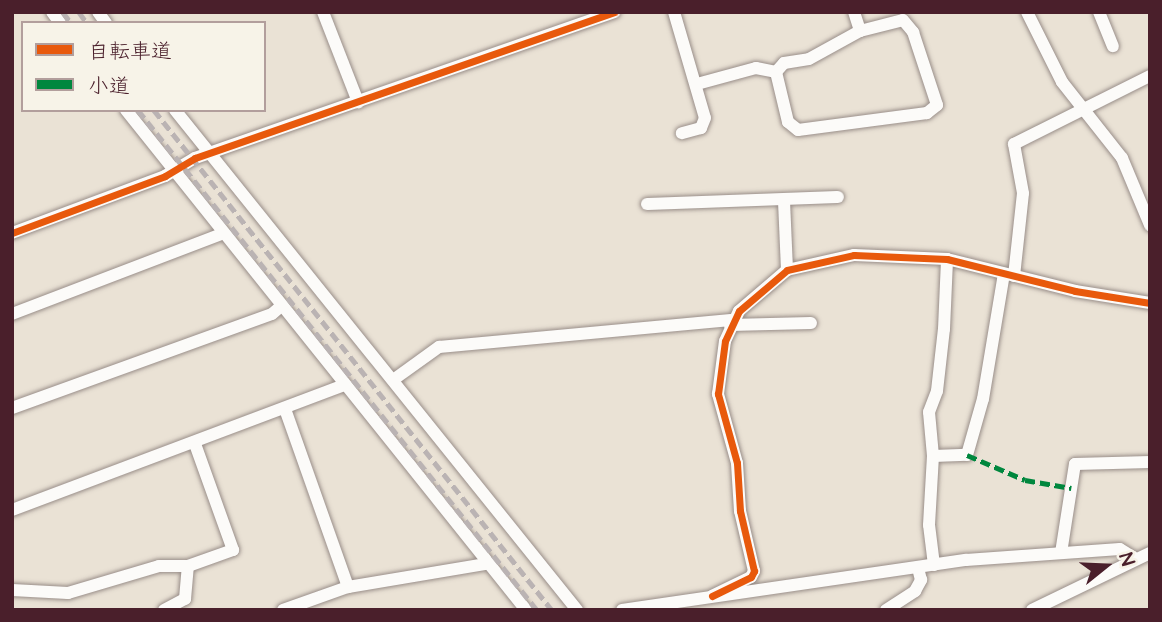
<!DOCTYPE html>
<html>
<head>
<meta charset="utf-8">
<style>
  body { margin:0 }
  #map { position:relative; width:1162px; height:622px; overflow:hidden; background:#eae2d5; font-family:"Architects Daughter","Klee One",sans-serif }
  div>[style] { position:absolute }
  .roads { filter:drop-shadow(0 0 2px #998e89) drop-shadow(0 0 2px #998e89) }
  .minor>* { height:12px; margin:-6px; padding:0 6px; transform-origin:6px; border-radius:6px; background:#fcfbf9 }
  .rail>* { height:4.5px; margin-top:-2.25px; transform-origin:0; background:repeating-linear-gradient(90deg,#bab3b3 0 10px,transparent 0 15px) }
  .quiet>* { height:5px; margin-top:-2.5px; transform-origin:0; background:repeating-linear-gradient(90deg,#00873e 0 10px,transparent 0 15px) }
  .cycleway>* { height:7px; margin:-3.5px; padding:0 3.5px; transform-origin:3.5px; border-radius:3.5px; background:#e8590c }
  span { translate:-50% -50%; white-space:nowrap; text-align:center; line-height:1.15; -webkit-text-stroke:5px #f7f3e8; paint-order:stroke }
  .frame { position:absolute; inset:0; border:14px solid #4a1f2b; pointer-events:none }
  .legend { position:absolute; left:21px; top:21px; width:245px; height:91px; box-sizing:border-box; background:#f7f3e8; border:2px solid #b29e9c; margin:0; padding:9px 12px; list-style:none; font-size:21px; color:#4a1f2b }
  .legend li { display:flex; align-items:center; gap:14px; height:35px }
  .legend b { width:35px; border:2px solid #b29e9c }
  .north { position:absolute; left:1071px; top:531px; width:70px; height:70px; -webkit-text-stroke:5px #f7f3e8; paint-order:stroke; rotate:72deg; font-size:19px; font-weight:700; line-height:28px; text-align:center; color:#4a1f2b }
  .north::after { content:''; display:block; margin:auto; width:24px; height:32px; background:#4a1f2b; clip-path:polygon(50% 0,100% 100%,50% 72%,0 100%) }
</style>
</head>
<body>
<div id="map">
  <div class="roads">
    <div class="minor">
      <div style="left:52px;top:12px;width:14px;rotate:54deg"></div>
      <div style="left:98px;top:12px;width:14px;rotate:54deg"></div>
      <div style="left:323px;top:12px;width:97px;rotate:68.7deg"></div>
      <div style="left:674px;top:12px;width:110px;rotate:73.7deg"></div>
      <div style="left:705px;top:118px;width:11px;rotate:112deg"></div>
      <div style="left:701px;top:128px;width:20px;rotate:165deg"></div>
      <div style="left:854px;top:12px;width:20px;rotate:72deg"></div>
      <div style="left:1027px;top:12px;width:78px;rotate:63.4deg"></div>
      <div style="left:1062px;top:82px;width:97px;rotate:51.7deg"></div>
      <div style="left:1122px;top:158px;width:73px;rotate:67.3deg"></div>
      <div style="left:1099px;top:12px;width:37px;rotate:68deg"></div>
      <div style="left:697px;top:84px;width:61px;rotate:-15.2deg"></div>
      <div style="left:756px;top:68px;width:20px;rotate:11deg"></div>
      <div style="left:776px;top:72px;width:12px;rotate:-48deg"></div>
      <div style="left:784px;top:63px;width:25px;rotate:-9deg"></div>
      <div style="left:809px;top:59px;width:58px;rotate:-28.8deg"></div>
      <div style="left:860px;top:31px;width:44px;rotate:-14.3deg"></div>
      <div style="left:903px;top:20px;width:16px;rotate:50deg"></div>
      <div style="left:913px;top:32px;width:77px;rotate:71.8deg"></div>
      <div style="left:937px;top:105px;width:13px;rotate:141deg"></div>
      <div style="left:927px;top:113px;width:130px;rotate:172.5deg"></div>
      <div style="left:798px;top:130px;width:13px;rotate:-141deg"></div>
      <div style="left:788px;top:122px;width:51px;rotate:-103.5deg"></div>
      <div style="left:126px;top:110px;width:640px;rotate:51.34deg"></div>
      <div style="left:175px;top:110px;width:642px;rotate:51.2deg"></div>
      <div style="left:784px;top:201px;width:69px;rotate:87.5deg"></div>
      <div style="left:647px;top:204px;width:191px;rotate:-2.1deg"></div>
      <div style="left:12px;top:233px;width:163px;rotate:-20.4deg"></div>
      <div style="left:165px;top:176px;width:35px;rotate:-31deg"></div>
      <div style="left:195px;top:158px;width:444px;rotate:-19.2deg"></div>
      <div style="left:1014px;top:276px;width:83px;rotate:-83.8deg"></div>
      <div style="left:1023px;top:193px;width:50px;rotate:-100.4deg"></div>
      <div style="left:1014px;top:144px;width:152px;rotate:-26.6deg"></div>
      <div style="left:12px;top:314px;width:225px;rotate:-20.9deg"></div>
      <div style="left:730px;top:325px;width:81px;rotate:-1.4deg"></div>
      <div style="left:393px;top:380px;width:57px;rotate:-35.7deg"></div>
      <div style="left:439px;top:347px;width:293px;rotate:-5.3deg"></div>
      <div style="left:12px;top:408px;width:276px;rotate:-19.9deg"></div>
      <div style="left:272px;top:314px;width:11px;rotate:-41deg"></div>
      <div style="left:285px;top:409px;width:189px;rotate:70.5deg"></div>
      <div style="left:933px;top:456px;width:34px;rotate:-2deg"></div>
      <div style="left:967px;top:455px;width:58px;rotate:-74.1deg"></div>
      <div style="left:983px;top:399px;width:127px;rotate:-80.5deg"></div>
      <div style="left:12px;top:510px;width:355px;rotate:-20.6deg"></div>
      <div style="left:1061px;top:553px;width:90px;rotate:-81.1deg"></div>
      <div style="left:1075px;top:464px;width:75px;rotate:-1.5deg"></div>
      <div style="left:934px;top:565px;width:40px;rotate:-97.1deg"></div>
      <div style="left:929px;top:525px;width:69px;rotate:-86.7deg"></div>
      <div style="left:933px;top:456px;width:44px;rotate:-95.2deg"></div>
      <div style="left:929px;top:412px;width:22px;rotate:-69deg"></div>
      <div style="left:937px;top:391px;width:62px;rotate:-83.6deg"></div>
      <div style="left:944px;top:329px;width:70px;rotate:-87.5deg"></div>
      <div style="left:12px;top:590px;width:56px;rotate:3.1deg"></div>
      <div style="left:68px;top:593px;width:95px;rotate:-16.5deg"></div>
      <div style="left:159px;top:566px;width:29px"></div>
      <div style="left:188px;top:566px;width:48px;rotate:-19.6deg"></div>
      <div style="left:233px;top:550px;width:113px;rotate:-109.7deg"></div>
      <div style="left:712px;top:596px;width:43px;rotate:-26deg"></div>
      <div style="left:751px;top:577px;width:7px;rotate:-63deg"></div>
      <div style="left:754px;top:571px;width:62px;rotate:-103.1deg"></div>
      <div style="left:740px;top:511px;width:48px;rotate:-93.6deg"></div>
      <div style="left:737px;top:463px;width:72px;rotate:-105.4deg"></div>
      <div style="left:718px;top:394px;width:53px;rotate:-82.5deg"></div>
      <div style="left:725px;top:341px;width:33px;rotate:-65deg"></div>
      <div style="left:739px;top:311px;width:63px;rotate:-40.5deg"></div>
      <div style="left:787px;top:270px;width:69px;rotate:-12.6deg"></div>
      <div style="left:854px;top:255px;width:93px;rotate:2.5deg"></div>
      <div style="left:947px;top:259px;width:132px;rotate:14deg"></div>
      <div style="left:1075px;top:291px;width:76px;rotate:9.1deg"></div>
      <div style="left:164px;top:610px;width:24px;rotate:-28deg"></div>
      <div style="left:185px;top:599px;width:33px;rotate:-85deg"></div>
      <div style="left:283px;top:610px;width:69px;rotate:-19.5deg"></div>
      <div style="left:348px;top:587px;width:140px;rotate:-9.5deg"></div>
      <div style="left:622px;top:610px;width:348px;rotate:-8.3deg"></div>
      <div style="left:966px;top:560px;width:154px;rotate:-4.1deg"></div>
      <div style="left:1120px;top:549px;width:19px;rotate:32deg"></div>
      <div style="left:886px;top:610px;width:35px;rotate:-33deg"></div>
      <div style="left:915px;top:591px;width:13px;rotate:-61deg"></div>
      <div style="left:921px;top:580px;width:12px;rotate:-104deg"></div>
      <div style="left:1032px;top:610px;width:131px;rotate:-25.8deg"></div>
    </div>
  </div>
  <div class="rail">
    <div style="left:63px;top:12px;width:14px;rotate:54deg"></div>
    <div style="left:79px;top:12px;width:14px;rotate:54deg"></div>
    <div style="left:138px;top:110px;width:640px;rotate:51.41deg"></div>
    <div style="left:154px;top:110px;width:639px;rotate:51.48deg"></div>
  </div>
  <div class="quiet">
    <div style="left:967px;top:455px;width:63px;rotate:23.3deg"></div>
    <div style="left:1025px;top:480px;width:47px;rotate:9.9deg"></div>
  </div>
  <div class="cycleway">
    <div style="left:12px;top:233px;width:163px;rotate:-20.4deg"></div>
    <div style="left:165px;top:176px;width:35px;rotate:-31deg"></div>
    <div style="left:195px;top:158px;width:444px;rotate:-19.2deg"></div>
    <div style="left:712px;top:596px;width:43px;rotate:-26deg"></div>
    <div style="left:751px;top:577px;width:7px;rotate:-63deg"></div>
    <div style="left:754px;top:571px;width:62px;rotate:-103.1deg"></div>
    <div style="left:740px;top:511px;width:48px;rotate:-93.6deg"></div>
    <div style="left:737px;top:463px;width:72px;rotate:-105.4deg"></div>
    <div style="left:718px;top:394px;width:53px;rotate:-82.5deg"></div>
    <div style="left:725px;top:341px;width:33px;rotate:-65deg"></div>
    <div style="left:739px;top:311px;width:63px;rotate:-40.5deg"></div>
    <div style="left:787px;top:270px;width:69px;rotate:-12.6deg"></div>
    <div style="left:854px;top:255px;width:93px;rotate:2.5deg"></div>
    <div style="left:947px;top:259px;width:132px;rotate:14deg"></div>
    <div style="left:1075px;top:291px;width:76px;rotate:9.1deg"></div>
  </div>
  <div class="frame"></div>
  <ul class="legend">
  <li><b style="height:9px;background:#e8590c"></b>自転車道</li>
  <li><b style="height:9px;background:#00873e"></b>小道</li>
  </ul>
  <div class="north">N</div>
</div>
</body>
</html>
